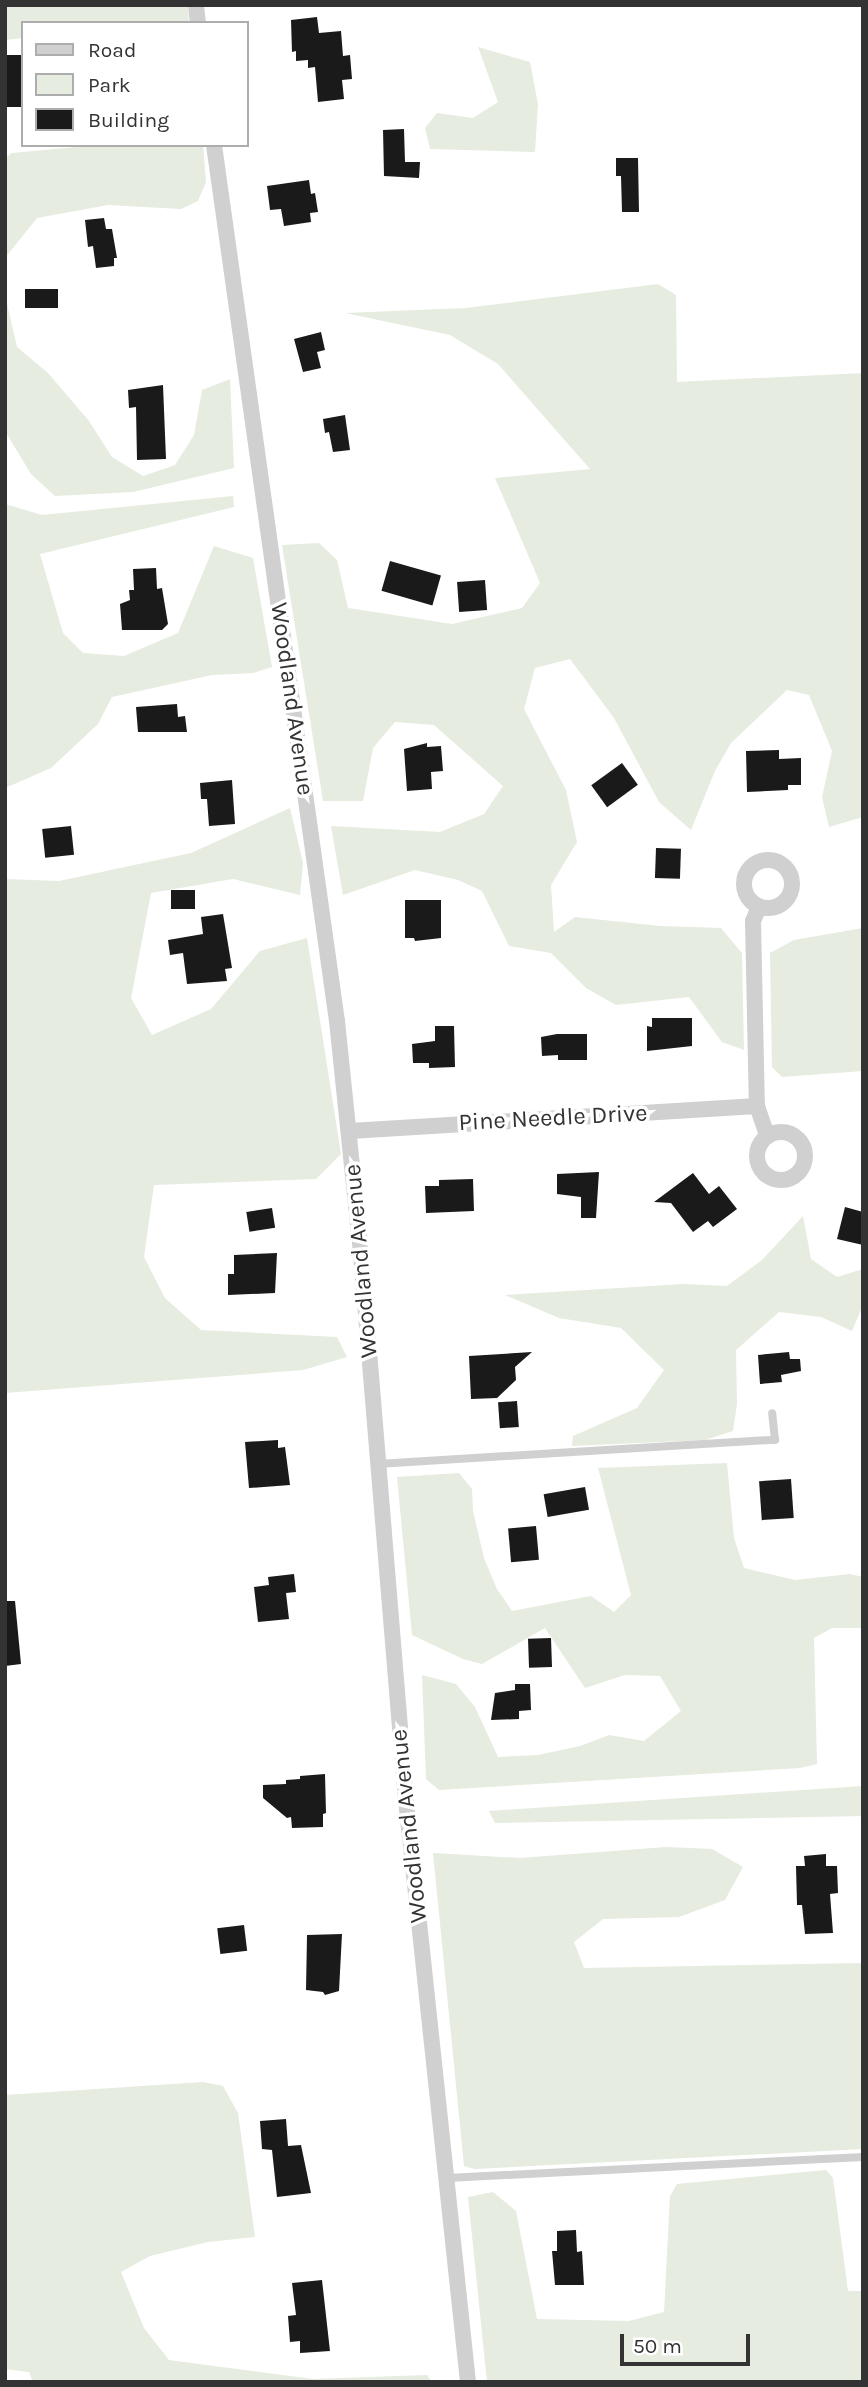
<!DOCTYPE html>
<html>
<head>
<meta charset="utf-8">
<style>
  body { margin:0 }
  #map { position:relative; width:868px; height:2387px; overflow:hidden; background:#fff; font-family:Karla,sans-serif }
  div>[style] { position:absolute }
  .green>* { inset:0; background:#e6ecdf }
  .building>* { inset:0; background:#1a1a1a; transform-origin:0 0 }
  .lane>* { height:8px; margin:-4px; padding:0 4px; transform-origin:4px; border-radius:4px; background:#d0d0d0 }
  .street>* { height:16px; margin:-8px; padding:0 8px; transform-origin:8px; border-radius:8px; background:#d0d0d0 }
  .street>.ring { margin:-8px; padding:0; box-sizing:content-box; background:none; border:16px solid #d0d0d0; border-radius:50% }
  span { translate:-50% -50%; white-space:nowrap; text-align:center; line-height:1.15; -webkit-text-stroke:7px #fff; paint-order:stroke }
  .street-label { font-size:24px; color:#333 }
  .frame { position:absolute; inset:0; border:7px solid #333; pointer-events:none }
  .legend { position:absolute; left:21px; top:21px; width:228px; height:126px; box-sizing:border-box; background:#fff; border:2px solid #adadad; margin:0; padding:9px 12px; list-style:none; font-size:21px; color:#333 }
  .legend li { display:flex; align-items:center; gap:14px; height:35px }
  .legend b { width:35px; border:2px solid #adadad }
  .scale { position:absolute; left:620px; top:2334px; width:130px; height:32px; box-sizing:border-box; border:4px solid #333; border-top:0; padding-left:9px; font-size:21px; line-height:24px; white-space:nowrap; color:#333; -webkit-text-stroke:5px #fff; paint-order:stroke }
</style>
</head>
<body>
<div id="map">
  <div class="green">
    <div style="clip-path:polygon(25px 5px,188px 5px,189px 23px,23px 23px,23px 38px,5px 40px,5px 7px)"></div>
    <div style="clip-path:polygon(478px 47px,530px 62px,538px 104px,535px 152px,430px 149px,425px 128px,437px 113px,473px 118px,498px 102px)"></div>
    <div style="clip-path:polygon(97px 145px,203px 145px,206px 182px,198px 201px,181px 209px,108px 205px,37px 218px,5px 258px,5px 158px,12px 153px)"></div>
    <div style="clip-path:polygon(658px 284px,676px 295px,677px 382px,863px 373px,863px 817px,829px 827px,822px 797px,832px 751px,809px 695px,787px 690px,731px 743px,715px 771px,691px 830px,659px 802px,614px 718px,570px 659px,535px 668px,524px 709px,566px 790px,577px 842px,551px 885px,554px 932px,575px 917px,660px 926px,721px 928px,742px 953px,744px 1050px,722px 1042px,689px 997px,616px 1005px,586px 988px,551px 953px,509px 946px,482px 891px,458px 880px,415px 870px,343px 895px,331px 826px,440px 832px,484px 814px,503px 786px,434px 725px,395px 722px,373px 748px,363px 801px,323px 801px,282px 545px,319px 543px,337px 560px,348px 608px,452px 624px,522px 608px,540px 583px,495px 478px,590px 469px,498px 364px,450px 335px,345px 313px,466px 308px)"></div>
    <div style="clip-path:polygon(5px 295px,17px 347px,48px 373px,89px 421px,112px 457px,143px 476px,175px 465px,194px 435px,202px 390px,230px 379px,234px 468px,133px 492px,55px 496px,31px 474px,5px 431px)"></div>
    <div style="clip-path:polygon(233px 496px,234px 507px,40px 554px,63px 633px,83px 653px,124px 656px,178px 633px,214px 546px,253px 558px,272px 667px,253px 673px,212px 675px,112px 697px,98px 724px,51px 768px,5px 788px,5px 504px,42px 515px)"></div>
    <div style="clip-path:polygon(290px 808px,303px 863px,300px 895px,233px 879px,151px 893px,131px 998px,152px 1035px,211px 1009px,260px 951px,307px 938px,341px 1154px,316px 1179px,154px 1185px,144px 1257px,165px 1298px,201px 1330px,337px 1337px,347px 1357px,303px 1370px,5px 1393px,5px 879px,59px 881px,191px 853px)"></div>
    <div style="clip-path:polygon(863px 928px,863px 1071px,782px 1077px,772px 1067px,770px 953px,794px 940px)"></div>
    <div style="clip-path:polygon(803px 1216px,811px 1259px,837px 1277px,863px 1269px,863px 1305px,852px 1331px,821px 1317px,779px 1312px,736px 1350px,737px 1404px,733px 1431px,705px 1440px,572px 1446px,573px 1436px,637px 1408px,664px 1370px,621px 1328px,559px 1318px,505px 1295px,684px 1284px,727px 1286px,762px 1260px)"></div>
    <div style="clip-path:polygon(727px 1463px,734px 1538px,744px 1568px,795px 1580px,850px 1574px,863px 1577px,863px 1628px,832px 1628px,814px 1638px,817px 1764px,800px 1768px,439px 1790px,426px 1779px,422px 1675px,456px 1684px,475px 1707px,498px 1757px,538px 1755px,580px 1746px,609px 1735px,644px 1741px,681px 1711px,660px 1676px,625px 1675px,585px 1688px,545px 1628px,482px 1664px,463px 1659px,412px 1635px,397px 1477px,459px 1473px,472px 1489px,473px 1511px,484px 1558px,497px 1589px,512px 1611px,591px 1596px,614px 1612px,631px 1595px,598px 1468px)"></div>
    <div style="clip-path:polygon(863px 1786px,863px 1816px,495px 1823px,489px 1811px)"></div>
    <div style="clip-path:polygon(666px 1847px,712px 1849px,743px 1867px,725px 1900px,679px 1917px,603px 1919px,574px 1942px,584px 1968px,863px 1963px,863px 2149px,475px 2169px,464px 2166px,433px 1853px,520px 1858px)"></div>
    <div style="clip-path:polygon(203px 2082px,223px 2086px,238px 2113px,255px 2237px,208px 2242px,150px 2256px,121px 2272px,144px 2328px,169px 2360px,313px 2379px,427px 2375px,432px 2382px,33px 2382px,29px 2372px,5px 2369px,5px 2095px)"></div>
    <div style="clip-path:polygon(826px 2170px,833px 2178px,848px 2291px,863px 2291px,863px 2382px,487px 2382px,468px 2197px,493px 2192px,516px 2211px,537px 2319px,629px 2321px,664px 2312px,670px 2196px,677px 2184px)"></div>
  </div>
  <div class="building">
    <div style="clip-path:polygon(317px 17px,319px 33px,341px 31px,343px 56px,350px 55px,352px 79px,342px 80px,344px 99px,318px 102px,315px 67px,308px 68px,308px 60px,296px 61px,296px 51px,292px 52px,291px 20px)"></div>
    <div style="left:23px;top:55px;width:52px;height:18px;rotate:90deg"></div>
    <div style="clip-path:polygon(404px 129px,405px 162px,420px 162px,419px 178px,384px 176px,383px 130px)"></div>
    <div style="clip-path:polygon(616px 158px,638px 158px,639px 212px,622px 212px,621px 176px,616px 176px)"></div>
    <div style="clip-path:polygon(309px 180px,311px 194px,315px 193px,318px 212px,310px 213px,311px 222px,284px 226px,281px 209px,270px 210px,267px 186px)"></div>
    <div style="clip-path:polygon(104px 218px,106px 229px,112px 229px,117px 258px,114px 258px,114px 266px,96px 268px,93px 246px,88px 247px,85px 220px)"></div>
    <div style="left:25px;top:289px;width:33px;height:19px"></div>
    <div style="clip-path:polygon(321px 332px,325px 350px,317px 352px,321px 368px,303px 372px,294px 339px)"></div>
    <div style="clip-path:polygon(163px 385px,166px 459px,137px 460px,136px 407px,129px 408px,128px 390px)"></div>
    <div style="clip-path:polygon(345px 415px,350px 450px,333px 452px,329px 432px,325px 433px,323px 419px)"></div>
    <div style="left:390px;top:561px;width:53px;height:31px;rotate:16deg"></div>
    <div style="clip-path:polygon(156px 568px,157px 589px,162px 588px,168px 624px,162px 630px,122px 630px,120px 604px,130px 600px,129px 590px,134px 590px,133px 569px)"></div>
    <div style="left:485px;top:580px;width:30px;height:28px;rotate:86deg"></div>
    <div style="clip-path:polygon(177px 704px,178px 717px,185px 716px,187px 732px,138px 732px,136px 707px)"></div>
    <div style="clip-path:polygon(427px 743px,427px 747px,441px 746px,443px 771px,431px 772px,432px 789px,407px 791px,404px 749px)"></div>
    <div style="clip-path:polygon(779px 750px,779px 759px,801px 758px,801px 785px,788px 785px,788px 790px,747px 792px,746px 751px)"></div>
    <div style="left:622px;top:763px;width:27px;height:38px;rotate:54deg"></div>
    <div style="clip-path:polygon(232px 780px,235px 824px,209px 826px,207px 799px,201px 799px,200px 783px)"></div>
    <div style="left:71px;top:826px;width:29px;height:29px;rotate:84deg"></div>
    <div style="left:656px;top:848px;width:25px;height:30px;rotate:2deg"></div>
    <div style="left:195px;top:890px;width:19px;height:24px;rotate:90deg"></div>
    <div style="clip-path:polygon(405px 900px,441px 900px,441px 938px,415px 941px,414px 938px,405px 938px)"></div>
    <div style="clip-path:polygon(223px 914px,232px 968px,225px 969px,227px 981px,187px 984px,183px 953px,170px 955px,168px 940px,203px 934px,201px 917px)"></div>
    <div style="clip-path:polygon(652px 1018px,692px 1018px,692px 1046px,647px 1051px,647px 1026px,652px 1027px)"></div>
    <div style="clip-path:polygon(435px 1026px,454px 1026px,455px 1067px,429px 1068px,429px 1063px,413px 1063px,412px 1044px,435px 1041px)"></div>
    <div style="clip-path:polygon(557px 1034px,587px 1034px,587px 1060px,558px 1060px,558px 1055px,542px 1056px,541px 1037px)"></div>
    <div style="clip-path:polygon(599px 1172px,596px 1218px,581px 1218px,581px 1197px,557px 1194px,557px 1174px)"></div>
    <div style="clip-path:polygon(693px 1173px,709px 1194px,719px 1186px,737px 1209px,713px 1227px,708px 1221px,693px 1232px,671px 1203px,654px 1202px)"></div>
    <div style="clip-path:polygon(473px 1179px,474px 1211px,426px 1213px,425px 1186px,439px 1186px,439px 1180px)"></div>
    <div style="clip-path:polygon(845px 1207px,863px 1212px,863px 1245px,837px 1239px)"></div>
    <div style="left:272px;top:1208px;width:20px;height:26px;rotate:81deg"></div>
    <div style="clip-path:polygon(277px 1253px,275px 1293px,228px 1295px,228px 1274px,234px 1274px,234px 1255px)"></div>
    <div style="clip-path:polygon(532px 1352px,515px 1367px,516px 1380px,497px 1398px,471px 1399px,469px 1356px)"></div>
    <div style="clip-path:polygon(789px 1352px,790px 1359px,800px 1359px,801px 1371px,781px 1375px,782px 1382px,760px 1384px,758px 1355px)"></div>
    <div style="left:517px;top:1401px;width:26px;height:19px;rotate:86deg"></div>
    <div style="clip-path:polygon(278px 1440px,278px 1448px,285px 1447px,290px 1485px,249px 1488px,245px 1442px)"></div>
    <div style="left:791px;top:1479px;width:39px;height:32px;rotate:86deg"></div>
    <div style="left:585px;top:1487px;width:23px;height:42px;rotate:80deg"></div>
    <div style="left:536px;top:1526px;width:34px;height:28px;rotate:85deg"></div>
    <div style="clip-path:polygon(294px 1574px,296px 1592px,286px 1593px,289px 1619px,258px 1622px,254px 1587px,269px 1585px,268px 1577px)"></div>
    <div style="clip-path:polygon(5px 1601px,15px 1601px,21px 1664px,5px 1666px)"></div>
    <div style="left:551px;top:1638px;width:29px;height:23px;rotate:88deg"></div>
    <div style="clip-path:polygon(515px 1684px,530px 1684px,531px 1710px,519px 1711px,519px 1719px,491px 1720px,495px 1693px,515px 1690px)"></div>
    <div style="clip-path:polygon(325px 1774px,326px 1813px,323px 1814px,323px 1827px,292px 1828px,291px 1817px,287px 1818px,263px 1798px,263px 1785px,286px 1784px,286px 1780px,300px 1779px,300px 1776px)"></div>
    <div style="clip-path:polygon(826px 1854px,826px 1866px,837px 1866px,838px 1893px,830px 1894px,833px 1933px,805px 1934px,802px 1905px,797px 1905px,796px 1866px,805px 1866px,804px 1856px)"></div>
    <div style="left:244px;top:1925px;width:26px;height:27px;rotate:83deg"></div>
    <div style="clip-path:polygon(342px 1934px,339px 1991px,325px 1995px,323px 1992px,306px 1990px,307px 1935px)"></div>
    <div style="clip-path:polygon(286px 2119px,288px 2146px,301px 2145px,311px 2193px,277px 2197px,272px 2150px,262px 2149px,260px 2121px)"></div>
    <div style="clip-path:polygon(576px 2230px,577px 2252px,582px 2251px,584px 2285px,555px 2285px,552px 2251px,557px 2251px,557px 2231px)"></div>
    <div style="clip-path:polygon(322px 2280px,330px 2351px,300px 2353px,300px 2341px,290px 2342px,288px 2316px,296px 2315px,292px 2283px)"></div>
  </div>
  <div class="lane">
    <div style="left:377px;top:1464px;width:399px;rotate:-3.5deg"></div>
    <div style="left:775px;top:1440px;width:27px;rotate:-96deg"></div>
    <div style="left:447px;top:2178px;width:417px;rotate:-2.9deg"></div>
  </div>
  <div class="street">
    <div style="left:196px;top:5px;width:18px;rotate:84deg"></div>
    <div style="left:214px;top:145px;width:885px;rotate:82.01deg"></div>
    <div style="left:337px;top:1021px;width:222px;rotate:84.1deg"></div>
    <div style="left:360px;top:1242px;width:560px;rotate:85.29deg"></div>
    <div style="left:406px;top:1800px;width:585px;rotate:83.92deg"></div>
    <div class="ring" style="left:744px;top:860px;width:32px;height:32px"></div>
    <div style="left:759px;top:907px;width:15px;rotate:113deg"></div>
    <div style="left:753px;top:921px;width:185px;rotate:88.8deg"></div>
    <div style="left:757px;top:1106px;width:31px;rotate:71deg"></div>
    <div style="left:350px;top:1131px;width:408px;rotate:-3.5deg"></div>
    <div class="ring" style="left:757px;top:1132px;width:32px;height:32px"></div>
  </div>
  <div class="street-label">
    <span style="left:292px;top:699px;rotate:82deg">Woodland Avenue</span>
    <span style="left:553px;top:1118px;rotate:-3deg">Pine Needle Drive</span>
    <span style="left:361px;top:1261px;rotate:-95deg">Woodland Avenue</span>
    <span style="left:409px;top:1826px;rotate:-96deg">Woodland Avenue</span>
  </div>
  <div class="frame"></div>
  <ul class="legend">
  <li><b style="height:9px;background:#d0d0d0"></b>Road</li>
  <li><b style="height:19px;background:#e6ecdf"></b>Park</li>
  <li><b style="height:19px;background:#1a1a1a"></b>Building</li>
  </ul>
  <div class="scale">50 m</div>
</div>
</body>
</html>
